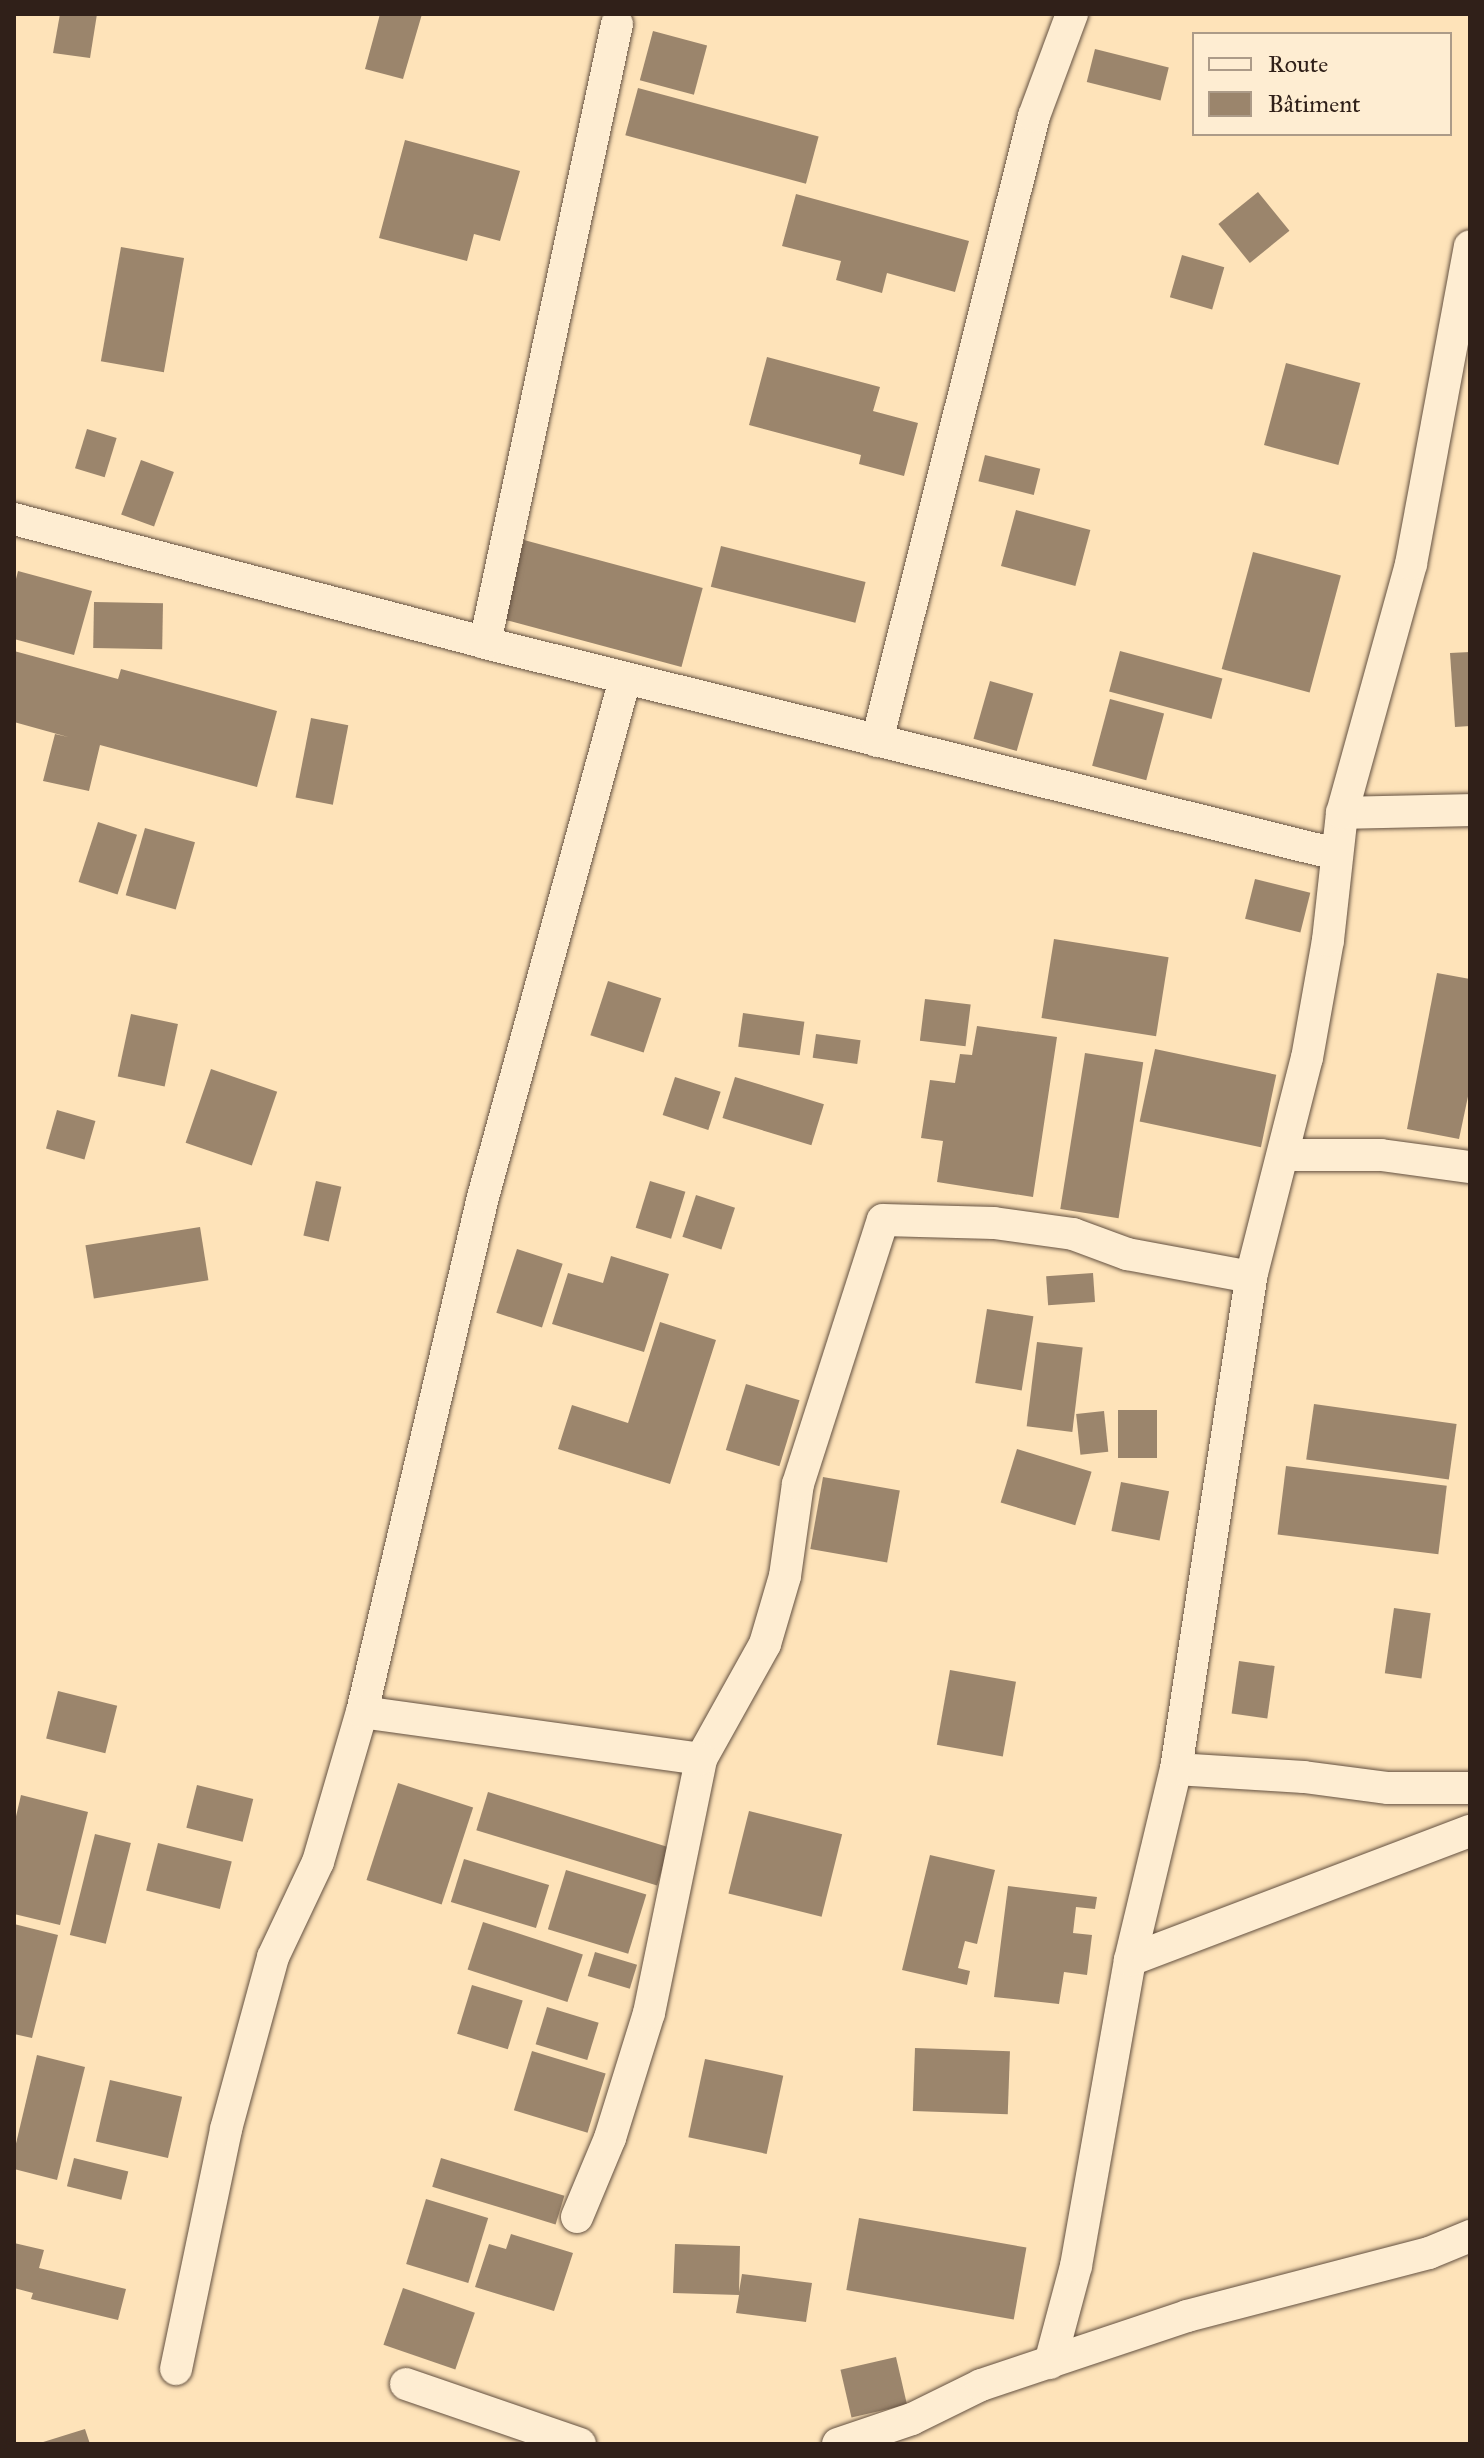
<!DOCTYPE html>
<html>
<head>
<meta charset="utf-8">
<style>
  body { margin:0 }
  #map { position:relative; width:1484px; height:2458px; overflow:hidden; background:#fee3b9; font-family:"IM FELL Great Primer",serif }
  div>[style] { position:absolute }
  .building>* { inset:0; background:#9b856c; transform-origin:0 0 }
  .roads { filter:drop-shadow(0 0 2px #645141) drop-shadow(0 0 2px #645141) }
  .street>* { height:32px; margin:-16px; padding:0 16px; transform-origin:16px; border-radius:16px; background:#feedd2 }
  span { translate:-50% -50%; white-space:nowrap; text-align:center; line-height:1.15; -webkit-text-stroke:6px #feedd2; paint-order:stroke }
  .frame { position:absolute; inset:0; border:16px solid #302019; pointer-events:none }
  .legend { position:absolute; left:1192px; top:32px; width:260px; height:104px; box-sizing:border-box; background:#feedd2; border:2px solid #ac9b88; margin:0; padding:10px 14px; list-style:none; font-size:24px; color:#302019 }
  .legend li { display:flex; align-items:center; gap:16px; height:40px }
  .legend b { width:40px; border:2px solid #ac9b88 }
</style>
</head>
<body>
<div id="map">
  <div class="building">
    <div style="clip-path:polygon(60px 14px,97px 14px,90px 58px,53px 53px)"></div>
    <div style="clip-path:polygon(380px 14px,422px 14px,403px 79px,365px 69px)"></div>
    <div style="left:653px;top:31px;width:56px;height:51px;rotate:15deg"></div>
    <div style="left:1095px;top:49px;width:76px;height:34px;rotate:14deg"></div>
    <div style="left:638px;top:88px;width:187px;height:49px;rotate:15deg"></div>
    <div style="clip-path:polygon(405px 140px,520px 171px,500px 241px,474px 234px,467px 261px,379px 238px)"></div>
    <div style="left:1258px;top:192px;width:50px;height:51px;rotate:51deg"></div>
    <div style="clip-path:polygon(796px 194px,969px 241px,955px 292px,887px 273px,882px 293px,836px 280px,841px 261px,782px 246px)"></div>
    <div style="left:121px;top:247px;width:64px;height:116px;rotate:10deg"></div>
    <div style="left:1182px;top:255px;width:44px;height:44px;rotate:16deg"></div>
    <div style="clip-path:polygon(767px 357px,880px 387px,873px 411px,918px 423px,904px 476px,859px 464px,861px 455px,749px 425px)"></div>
    <div style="left:1286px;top:363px;width:77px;height:85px;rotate:15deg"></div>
    <div style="left:87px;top:429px;width:31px;height:41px;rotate:17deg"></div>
    <div style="left:985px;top:455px;width:57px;height:27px;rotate:14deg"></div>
    <div style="left:141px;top:460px;width:35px;height:58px;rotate:20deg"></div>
    <div style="left:1016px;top:510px;width:77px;height:58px;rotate:15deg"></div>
    <div style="left:524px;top:540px;width:185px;height:82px;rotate:15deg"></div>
    <div style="left:721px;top:546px;width:149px;height:42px;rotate:14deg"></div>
    <div style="left:1253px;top:552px;width:91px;height:121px;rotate:15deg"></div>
    <div style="clip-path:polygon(18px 571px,92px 591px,74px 655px,14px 639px,14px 587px)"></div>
    <div style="left:94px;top:602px;width:69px;height:46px;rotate:1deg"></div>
    <div style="clip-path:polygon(14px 651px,118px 679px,121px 669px,277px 711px,257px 787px,100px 745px,89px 791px,43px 781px,55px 734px,68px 737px,14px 722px)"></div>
    <div style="left:1120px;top:651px;width:106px;height:42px;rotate:15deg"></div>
    <div style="clip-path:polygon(1470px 652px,1470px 726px,1455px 727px,1450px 653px)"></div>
    <div style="left:990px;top:681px;width:45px;height:60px;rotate:16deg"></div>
    <div style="left:1110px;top:699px;width:56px;height:69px;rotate:15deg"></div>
    <div style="left:311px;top:718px;width:38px;height:81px;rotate:11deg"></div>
    <div style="left:98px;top:822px;width:41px;height:63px;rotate:18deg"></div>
    <div style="left:145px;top:828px;width:52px;height:70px;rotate:16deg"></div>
    <div style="left:1255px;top:879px;width:57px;height:41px;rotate:14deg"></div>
    <div style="left:1054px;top:939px;width:116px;height:80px;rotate:9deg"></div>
    <div style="clip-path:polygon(1437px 973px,1470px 979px,1470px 1087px,1459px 1139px,1407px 1129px)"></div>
    <div style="left:608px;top:981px;width:56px;height:57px;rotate:18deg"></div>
    <div style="left:925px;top:999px;width:46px;height:42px;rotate:7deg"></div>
    <div style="left:743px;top:1013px;width:62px;height:34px;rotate:8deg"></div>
    <div style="left:131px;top:1014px;width:48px;height:64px;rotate:12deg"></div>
    <div style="clip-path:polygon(977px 1026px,1057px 1037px,1033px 1197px,937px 1182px,943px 1141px,921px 1138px,930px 1080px,955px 1083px,960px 1054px,972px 1055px)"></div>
    <div style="left:816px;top:1034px;width:45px;height:24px;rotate:8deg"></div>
    <div style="left:1155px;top:1049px;width:124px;height:74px;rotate:12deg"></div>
    <div style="left:1085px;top:1053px;width:59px;height:158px;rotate:9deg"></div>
    <div style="left:211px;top:1069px;width:70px;height:78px;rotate:19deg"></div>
    <div style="left:675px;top:1077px;width:48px;height:40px;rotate:18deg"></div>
    <div style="left:735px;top:1077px;width:93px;height:43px;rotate:17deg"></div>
    <div style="left:57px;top:1110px;width:40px;height:40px;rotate:16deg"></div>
    <div style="left:316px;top:1181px;width:26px;height:56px;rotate:13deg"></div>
    <div style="left:650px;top:1181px;width:37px;height:49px;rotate:17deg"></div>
    <div style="left:696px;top:1195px;width:41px;height:44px;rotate:18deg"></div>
    <div style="left:200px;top:1227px;width:54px;height:116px;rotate:81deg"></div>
    <div style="left:517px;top:1249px;width:48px;height:67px;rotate:18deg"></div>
    <div style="clip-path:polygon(611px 1256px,669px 1274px,644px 1352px,552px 1324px,568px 1273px,603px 1283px)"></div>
    <div style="left:1093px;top:1273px;width:29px;height:47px;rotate:86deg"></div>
    <div style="left:987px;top:1309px;width:47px;height:75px;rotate:9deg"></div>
    <div style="clip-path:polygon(660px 1322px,716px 1340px,670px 1484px,558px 1449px,572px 1405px,628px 1423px)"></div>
    <div style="left:1037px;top:1342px;width:46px;height:85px;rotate:7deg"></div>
    <div style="left:746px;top:1384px;width:56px;height:69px;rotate:17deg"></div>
    <div style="left:1314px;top:1404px;width:144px;height:56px;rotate:8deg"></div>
    <div style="left:1118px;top:1410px;width:39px;height:48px"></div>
    <div style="left:1104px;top:1411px;width:41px;height:28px;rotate:84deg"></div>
    <div style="left:1017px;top:1449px;width:78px;height:56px;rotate:17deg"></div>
    <div style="left:1286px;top:1466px;width:162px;height:69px;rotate:7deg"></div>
    <div style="left:823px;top:1477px;width:78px;height:73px;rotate:10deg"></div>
    <div style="left:1121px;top:1482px;width:49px;height:50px;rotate:11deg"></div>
    <div style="left:1394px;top:1608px;width:37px;height:66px;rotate:8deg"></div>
    <div style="left:1239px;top:1661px;width:36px;height:53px;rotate:8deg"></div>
    <div style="left:950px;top:1670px;width:67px;height:76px;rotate:10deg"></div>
    <div style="left:58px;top:1691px;width:61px;height:49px;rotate:14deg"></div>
    <div style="left:398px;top:1783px;width:79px;height:102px;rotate:18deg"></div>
    <div style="left:197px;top:1785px;width:58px;height:44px;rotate:14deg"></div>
    <div style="left:488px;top:1792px;width:189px;height:40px;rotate:17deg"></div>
    <div style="clip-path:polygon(21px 1795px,88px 1812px,60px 1925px,14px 1914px,14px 1825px)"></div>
    <div style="left:749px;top:1811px;width:96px;height:85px;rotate:14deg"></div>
    <div style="left:95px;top:1834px;width:37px;height:104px;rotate:14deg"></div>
    <div style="left:158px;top:1843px;width:76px;height:49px;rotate:14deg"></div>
    <div style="clip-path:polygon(930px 1855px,995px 1870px,977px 1944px,965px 1941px,958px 1968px,970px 1971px,967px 1985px,902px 1970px)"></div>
    <div style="left:464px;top:1859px;width:89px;height:45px;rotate:17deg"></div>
    <div style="left:566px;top:1870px;width:84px;height:62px;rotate:17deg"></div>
    <div style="clip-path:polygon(1008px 1886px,1097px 1897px,1095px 1909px,1076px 1907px,1073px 1933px,1092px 1935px,1087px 1975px,1064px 1972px,1059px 2004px,994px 1997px)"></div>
    <div style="left:483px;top:1922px;width:105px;height:50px;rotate:18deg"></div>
    <div style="clip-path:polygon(14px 1924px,58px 1935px,32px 2038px,14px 2034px)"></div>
    <div style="left:595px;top:1952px;width:44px;height:25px;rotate:17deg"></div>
    <div style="left:472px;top:1985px;width:53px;height:51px;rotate:17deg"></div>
    <div style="left:547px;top:2007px;width:54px;height:39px;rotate:17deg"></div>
    <div style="left:915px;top:2048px;width:95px;height:63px;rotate:2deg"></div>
    <div style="left:532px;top:2051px;width:77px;height:62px;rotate:17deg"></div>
    <div style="clip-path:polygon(37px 2055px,85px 2067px,57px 2180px,14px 2169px,14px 2152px)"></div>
    <div style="left:705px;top:2059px;width:80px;height:80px;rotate:12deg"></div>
    <div style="left:110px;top:2080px;width:74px;height:63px;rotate:13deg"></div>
    <div style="left:74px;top:2158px;width:56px;height:29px;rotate:14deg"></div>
    <div style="left:441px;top:2158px;width:129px;height:30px;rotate:17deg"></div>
    <div style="left:426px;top:2199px;width:65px;height:68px;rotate:17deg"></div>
    <div style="left:859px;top:2218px;width:170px;height:73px;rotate:10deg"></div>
    <div style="clip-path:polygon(511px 2234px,573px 2253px,554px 2311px,475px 2287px,489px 2244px,506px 2249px)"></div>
    <div style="clip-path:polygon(14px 2243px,44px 2250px,39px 2268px,126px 2289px,118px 2320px,31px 2299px,33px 2293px,14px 2288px)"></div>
    <div style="clip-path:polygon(675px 2244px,740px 2246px,739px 2292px,742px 2274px,812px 2283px,806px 2322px,736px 2313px,739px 2295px,673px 2293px)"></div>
    <div style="left:403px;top:2288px;width:76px;height:60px;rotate:19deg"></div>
    <div style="left:896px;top:2357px;width:49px;height:57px;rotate:77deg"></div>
    <div style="clip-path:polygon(85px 2429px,90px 2444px,40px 2444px,40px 2443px)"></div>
  </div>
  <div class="roads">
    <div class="street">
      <div style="left:14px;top:519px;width:487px;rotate:14.7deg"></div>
      <div style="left:485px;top:643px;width:877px;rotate:13.93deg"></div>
      <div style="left:485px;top:643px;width:633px;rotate:-77.96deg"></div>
      <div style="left:877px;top:741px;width:644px;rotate:-75.9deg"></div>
      <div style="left:1034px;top:116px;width:109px;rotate:-69.6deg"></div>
      <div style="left:1342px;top:813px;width:128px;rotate:-1.3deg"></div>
      <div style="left:1283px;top:1155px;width:98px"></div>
      <div style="left:1381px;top:1155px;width:90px;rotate:7.7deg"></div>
      <div style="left:362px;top:1712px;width:529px;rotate:-76.78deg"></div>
      <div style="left:483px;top:1197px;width:537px;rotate:-74.67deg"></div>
      <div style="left:1176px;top:1769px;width:128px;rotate:3.6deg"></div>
      <div style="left:1304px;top:1777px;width:85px;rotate:7.5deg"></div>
      <div style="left:1388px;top:1788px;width:82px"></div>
      <div style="left:1130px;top:1960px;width:364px;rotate:-20.8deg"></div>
      <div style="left:577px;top:2217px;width:86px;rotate:-67.3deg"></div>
      <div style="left:610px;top:2138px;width:131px;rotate:-72.7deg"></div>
      <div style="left:649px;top:2013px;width:259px;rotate:-78.4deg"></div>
      <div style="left:701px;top:1759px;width:132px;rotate:-60.9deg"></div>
      <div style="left:765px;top:1644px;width:71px;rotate:-73.6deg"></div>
      <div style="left:785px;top:1576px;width:93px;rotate:-82deg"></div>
      <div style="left:798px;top:1484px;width:277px;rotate:-72.2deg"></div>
      <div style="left:883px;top:1220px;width:111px;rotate:1.5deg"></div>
      <div style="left:994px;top:1223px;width:80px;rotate:7.9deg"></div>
      <div style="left:1073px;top:1234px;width:58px;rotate:20.3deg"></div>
      <div style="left:1127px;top:1254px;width:126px;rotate:10.5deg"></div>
      <div style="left:1050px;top:2363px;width:100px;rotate:-75deg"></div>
      <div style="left:1076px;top:2266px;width:311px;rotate:-80deg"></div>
      <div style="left:1130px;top:1960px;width:196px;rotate:-76.5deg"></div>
      <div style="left:1176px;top:1769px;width:498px;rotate:-81.3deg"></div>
      <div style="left:1251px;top:1277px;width:226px;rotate:-75.7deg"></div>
      <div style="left:1307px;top:1058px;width:120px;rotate:-79.9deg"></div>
      <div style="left:1328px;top:940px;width:128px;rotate:-83.7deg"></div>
      <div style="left:1342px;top:813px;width:258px;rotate:-74.5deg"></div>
      <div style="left:1411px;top:564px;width:323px;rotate:-79.5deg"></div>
      <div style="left:176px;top:2369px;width:245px;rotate:-78.2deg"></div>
      <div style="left:226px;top:2129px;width:178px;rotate:-74.7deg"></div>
      <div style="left:273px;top:1957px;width:105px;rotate:-64.7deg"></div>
      <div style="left:318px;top:1862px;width:156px;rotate:-73.7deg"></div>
      <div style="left:362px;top:1712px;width:342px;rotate:7.9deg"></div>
      <div style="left:406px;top:2384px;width:184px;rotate:19deg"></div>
      <div style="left:838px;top:2444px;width:78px;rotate:-18.7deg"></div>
      <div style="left:912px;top:2419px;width:77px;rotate:-26.2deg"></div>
      <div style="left:981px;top:2385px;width:217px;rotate:-18.5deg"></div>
      <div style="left:1187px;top:2316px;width:250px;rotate:-14.6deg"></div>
      <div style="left:1429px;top:2253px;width:44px;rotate:-22.5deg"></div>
    </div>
  </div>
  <div class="frame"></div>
  <ul class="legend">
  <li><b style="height:10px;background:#feedd2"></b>Route</li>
  <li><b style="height:22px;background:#9b856c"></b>Bâtiment</li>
  </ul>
</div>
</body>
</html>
